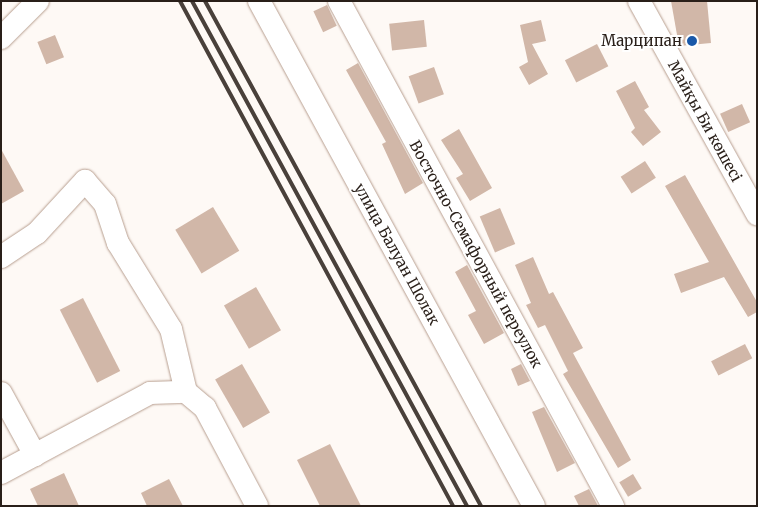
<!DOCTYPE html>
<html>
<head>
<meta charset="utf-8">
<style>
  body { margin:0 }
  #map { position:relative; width:758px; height:507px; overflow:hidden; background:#fef9f5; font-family:Merriweather,serif }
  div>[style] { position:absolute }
  .building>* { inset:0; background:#d1b7a8; transform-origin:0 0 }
  .roads { filter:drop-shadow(0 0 1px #b89f90) drop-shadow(0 0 1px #b89f90) }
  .minor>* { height:22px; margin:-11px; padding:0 11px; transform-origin:11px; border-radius:11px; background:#fff }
  .rail>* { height:4px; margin:-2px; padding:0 2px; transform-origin:2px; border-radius:2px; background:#49403a }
  .dots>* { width:14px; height:14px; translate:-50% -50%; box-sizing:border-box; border:2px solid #fff; border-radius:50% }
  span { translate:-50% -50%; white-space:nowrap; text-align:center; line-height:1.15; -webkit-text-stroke:4px #fff; paint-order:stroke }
  .poi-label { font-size:15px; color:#291f19 }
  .right { translate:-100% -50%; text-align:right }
  .street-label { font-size:15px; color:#291f19 }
  .frame { position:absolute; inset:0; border:2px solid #291f19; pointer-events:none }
</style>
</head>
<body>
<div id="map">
  <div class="building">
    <div style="clip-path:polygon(671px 1px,707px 1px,711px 43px,679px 46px)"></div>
    <div style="left:327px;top:5px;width:23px;height:15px;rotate:65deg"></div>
    <div style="left:424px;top:20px;width:27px;height:35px;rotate:84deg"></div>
    <div style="clip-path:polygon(541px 20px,546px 41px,532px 44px,548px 74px,529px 85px,519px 67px,528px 62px,520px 25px)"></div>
    <div style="left:55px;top:35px;width:24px;height:19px;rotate:68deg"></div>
    <div style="left:597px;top:44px;width:25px;height:36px;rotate:63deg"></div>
    <div style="clip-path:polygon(358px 63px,423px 183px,405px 194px,382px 144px,386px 142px,346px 70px)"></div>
    <div style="left:434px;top:67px;width:29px;height:27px;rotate:70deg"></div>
    <div style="clip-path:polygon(635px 81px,649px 107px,644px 110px,661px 132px,643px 146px,631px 132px,635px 128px,616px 91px)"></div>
    <div style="left:742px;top:104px;width:20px;height:24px;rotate:66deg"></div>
    <div style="clip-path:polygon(459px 129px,492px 188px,470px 201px,456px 178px,463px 174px,441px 140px)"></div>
    <div style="clip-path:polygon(1px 149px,24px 191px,1px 204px)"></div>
    <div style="left:645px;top:161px;width:20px;height:29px;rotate:57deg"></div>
    <div style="clip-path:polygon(685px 175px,757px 302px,757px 312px,748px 317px,724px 277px,681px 293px,674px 274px,709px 262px,665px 186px)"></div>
    <div style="left:213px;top:207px;width:51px;height:44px;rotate:59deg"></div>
    <div style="left:500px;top:208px;width:39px;height:22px;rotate:67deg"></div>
    <div style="clip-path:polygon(533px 257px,549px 294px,553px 292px,583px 348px,573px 353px,631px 460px,618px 468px,563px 374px,568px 371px,545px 325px,538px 328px,526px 305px,531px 303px,515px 265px)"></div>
    <div style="clip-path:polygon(467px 265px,504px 333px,484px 344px,468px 315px,476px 311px,455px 272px)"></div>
    <div style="left:256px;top:287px;width:50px;height:37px;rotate:60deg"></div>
    <div style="left:83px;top:298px;width:82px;height:26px;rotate:63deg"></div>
    <div style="left:745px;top:344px;width:16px;height:38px;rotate:63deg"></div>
    <div style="left:242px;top:364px;width:56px;height:31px;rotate:60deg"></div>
    <div style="clip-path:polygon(521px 364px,530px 381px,518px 386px,511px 369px)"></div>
    <div style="clip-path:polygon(544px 407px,575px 463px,557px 472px,532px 412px)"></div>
    <div style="clip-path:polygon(330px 444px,361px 506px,320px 506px,297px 460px)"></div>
    <div style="clip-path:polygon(64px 473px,79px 506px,38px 506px,30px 489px)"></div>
    <div style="left:633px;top:474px;width:17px;height:16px;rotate:59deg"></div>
    <div style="clip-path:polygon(169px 479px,183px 506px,147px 506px,141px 493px)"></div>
    <div style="clip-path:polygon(589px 489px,598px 506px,579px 506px,574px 496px)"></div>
  </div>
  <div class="roads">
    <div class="minor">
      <div style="left:259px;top:1px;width:575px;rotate:61.43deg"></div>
      <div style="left:339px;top:1px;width:575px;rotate:61.52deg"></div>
      <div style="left:639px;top:1px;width:244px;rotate:61deg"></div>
      <div style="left:1px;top:38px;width:52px;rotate:-45deg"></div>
      <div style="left:1px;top:257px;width:43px;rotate:-33.7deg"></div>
      <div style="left:37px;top:233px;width:71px;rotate:-47.3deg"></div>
      <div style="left:85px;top:181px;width:30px;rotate:49deg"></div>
      <div style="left:105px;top:204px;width:41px;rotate:71.6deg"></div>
      <div style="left:118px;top:243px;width:101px;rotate:58.4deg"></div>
      <div style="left:171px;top:329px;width:65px;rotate:76.6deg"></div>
      <div style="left:186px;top:392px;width:25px;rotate:40deg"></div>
      <div style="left:205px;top:408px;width:111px;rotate:62deg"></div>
      <div style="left:1px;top:393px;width:71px;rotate:61.3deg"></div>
      <div style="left:1px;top:473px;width:169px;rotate:-28.2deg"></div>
      <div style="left:150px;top:393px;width:36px;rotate:-2deg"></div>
    </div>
  </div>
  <div class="rail">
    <div style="left:180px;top:1px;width:574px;rotate:61.6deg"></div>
    <div style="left:192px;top:1px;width:575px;rotate:61.43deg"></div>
    <div style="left:205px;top:1px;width:576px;rotate:61.34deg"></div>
  </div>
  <div class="dots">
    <div style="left:692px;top:41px;background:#1958a9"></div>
  </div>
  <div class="poi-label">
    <span class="right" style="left:682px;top:41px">Марципан</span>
  </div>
  <div class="street-label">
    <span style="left:705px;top:121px;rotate:61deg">Майқы Би көшесі</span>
    <span style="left:397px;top:254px;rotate:61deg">улица Балуан Шолак</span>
    <span style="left:476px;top:254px;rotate:61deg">Восточно-Семафорный переулок</span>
  </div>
  <div class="frame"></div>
</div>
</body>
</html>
